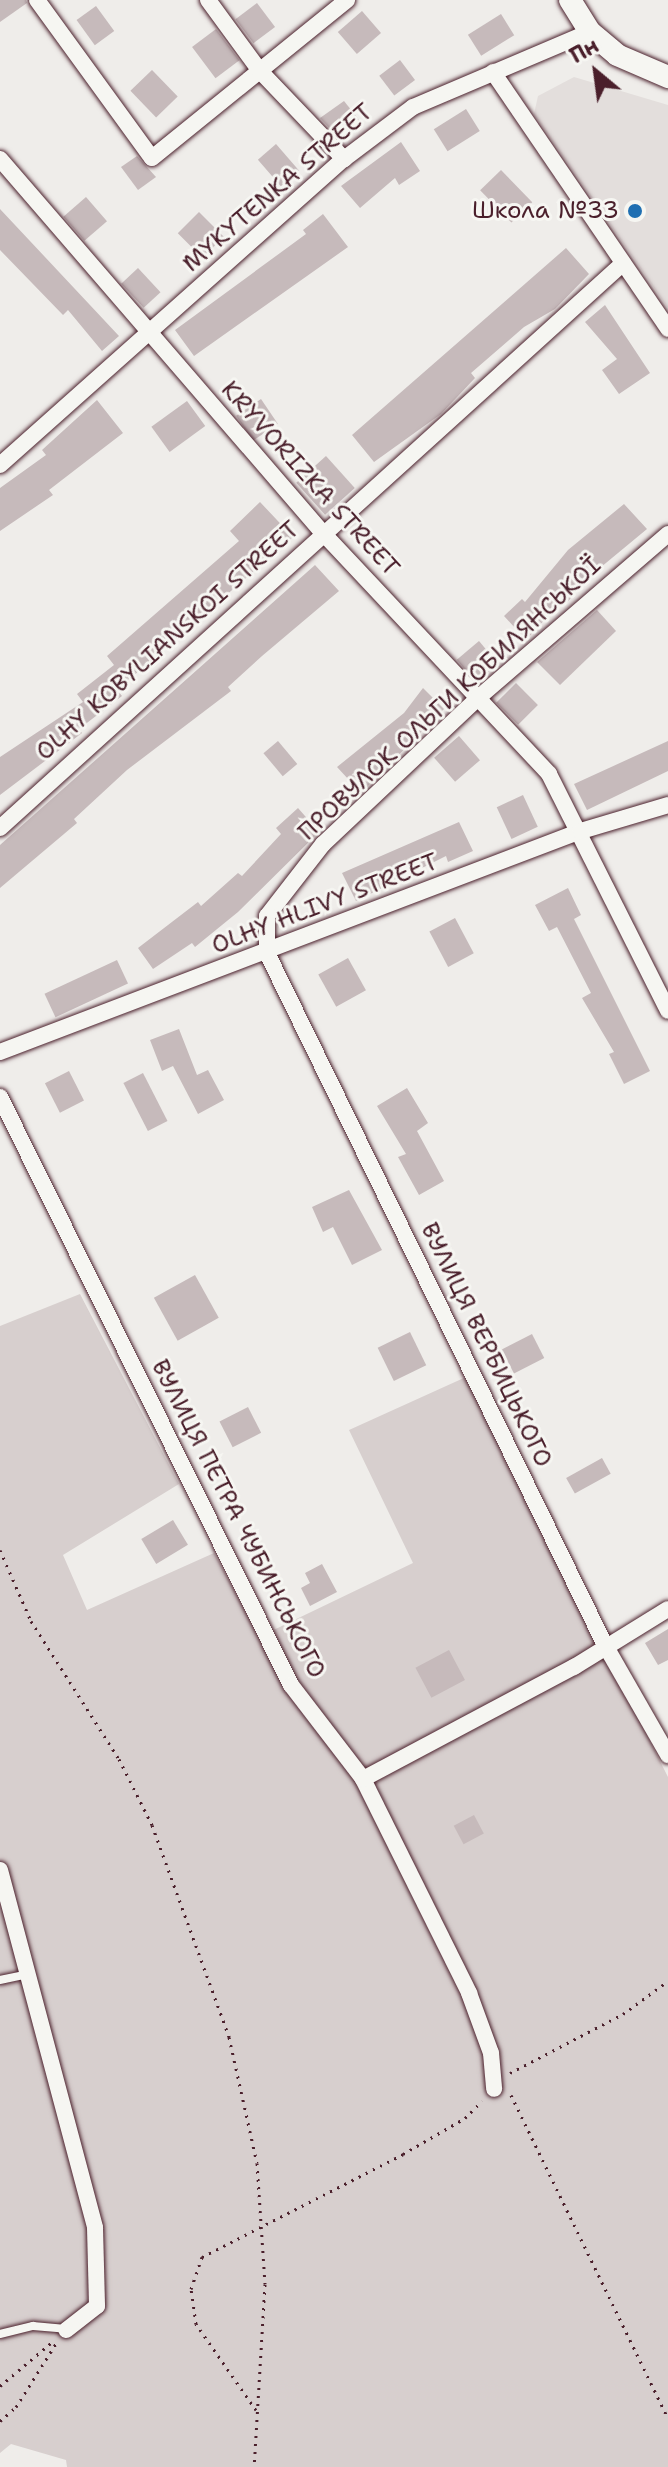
<!DOCTYPE html>
<html>
<head>
<meta charset="utf-8">
<style>
  body { margin:0 }
  #map { position:relative; width:668px; height:2467px; overflow:hidden; background:#efedea; font-family:"Shantell Sans",sans-serif }
  div>[style] { position:absolute }
  .built>* { inset:0; background:#e3dedc }
  .green>* { inset:0; background:#d7cfce }
  .building>* { inset:0; background:#c6babb; transform-origin:0 0 }
  .path>* { height:3px; margin-top:-1.5px; transform-origin:0; background:repeating-linear-gradient(90deg,#4a1f2b 0 2px,transparent 0 8px) }
  .roads { filter:drop-shadow(0 0 2px #4a1f2b) drop-shadow(0 0 2px #4a1f2b) }
  .lane>* { height:8px; margin:-4px; padding:0 4px; transform-origin:4px; border-radius:4px; background:#f6f6f2 }
  .street>* { height:16px; margin:-8px; padding:0 8px; transform-origin:8px; border-radius:8px; background:#f6f6f2 }
  .secondary>* { height:22px; margin:-11px; padding:0 11px; transform-origin:11px; border-radius:11px; background:#f6f6f2 }
  .dots>* { width:22px; height:22px; translate:-50% -50%; box-sizing:border-box; border:4px solid #f6f6f2; border-radius:50% }
  span { translate:-50% -50%; white-space:nowrap; text-align:center; line-height:1.15; -webkit-text-stroke:6px #f6f6f2; paint-order:stroke }
  .street-label { font-size:24px; color:#4a1f2b }
  .poi-label { font-size:24px; color:#4a1f2b }
  .right { translate:-100% -50%; text-align:right }
  .north { position:absolute; left:556px; top:32px; width:80px; height:80px; -webkit-text-stroke:6px #f6f6f2; paint-order:stroke; rotate:331deg; font-size:22px; font-weight:700; line-height:32px; text-align:center; color:#4a1f2b }
  .north::after { content:''; display:block; margin:auto; width:28px; height:36px; background:#4a1f2b; clip-path:polygon(50% 0,100% 100%,50% 72%,0 100%) }
</style>
</head>
<body>
<div id="map">
  <div class="built">
    <div style="clip-path:polygon(574px 77px,668px 105px,668px 308px,534px 114px,538px 96px)"></div>
  </div>
  <div class="green">
    <div style="clip-path:polygon(80px 1294px,179px 1484px,63px 1555px,87px 1610px,214px 1553px,259px 1637px,413px 1563px,349px 1430px,466px 1377px,668px 1777px,668px 2467px,67px 2467px,66px 2460px,11px 2444px,0 2453px,0 1326px)"></div>
  </div>
  <div class="building">
    <div style="clip-path:polygon(0 0,26px 0,27px 3px,0 22px)"></div>
    <div style="left:257px;top:3px;width:30px;height:27px;rotate:53deg"></div>
    <div style="left:96px;top:6px;width:31px;height:24px;rotate:54deg"></div>
    <div style="left:362px;top:11px;width:29px;height:32px;rotate:49deg"></div>
    <div style="left:501px;top:14px;width:25px;height:39px;rotate:58deg"></div>
    <div style="left:216px;top:29px;width:39px;height:30px;rotate:53deg"></div>
    <div style="left:400px;top:60px;width:25px;height:26px;rotate:53deg"></div>
    <div style="left:152px;top:70px;width:37px;height:30px;rotate:46deg"></div>
    <div style="clip-path:polygon(344px 101px,360px 121px,338px 137px,320px 118px)"></div>
    <div style="left:466px;top:109px;width:26px;height:38px;rotate:58deg"></div>
    <div style="clip-path:polygon(401px 142px,420px 171px,399px 185px,395px 178px,360px 208px,341px 186px)"></div>
    <div style="left:276px;top:144px;width:35px;height:24px;rotate:49deg"></div>
    <div style="clip-path:polygon(137px 156px,156px 177px,138px 190px,121px 167px)"></div>
    <div style="left:501px;top:170px;width:45px;height:29px;rotate:46deg"></div>
    <div style="left:86px;top:197px;width:32px;height:30px;rotate:49deg"></div>
    <div style="clip-path:polygon(0 209px,119px 336px,102px 351px,68px 310px,63px 315px,0 250px)"></div>
    <div style="left:199px;top:212px;width:35px;height:30px;rotate:45deg"></div>
    <div style="clip-path:polygon(323px 214px,348px 247px,194px 356px,175px 330px,306px 234px,303px 230px)"></div>
    <div style="clip-path:polygon(566px 248px,589px 274px,555px 309px,524px 327px,471px 373px,475px 378px,441px 414px,374px 462px,352px 435px)"></div>
    <div style="left:138px;top:268px;width:33px;height:23px;rotate:47deg"></div>
    <div style="clip-path:polygon(605px 305px,650px 373px,619px 394px,602px 370px,617px 359px,585px 322px)"></div>
    <div style="left:261px;top:399px;width:30px;height:30px;rotate:56deg"></div>
    <div style="clip-path:polygon(97px 400px,123px 433px,49px 490px,53px 495px,0 531px,0 488px,46px 455px,42px 450px)"></div>
    <div style="left:187px;top:401px;width:31px;height:44px;rotate:54deg"></div>
    <div style="left:326px;top:456px;width:43px;height:40px;rotate:48deg"></div>
    <div style="clip-path:polygon(260px 502px,293px 537px,117px 690px,122px 696px,79px 729px,82px 733px,0 795px,0 757px,83px 702px,77px 694px,114px 665px,107px 656px,239px 541px,230px 531px)"></div>
    <div style="clip-path:polygon(624px 504px,647px 529px,589px 577px,564px 606px,560px 603px,526px 640px,504px 616px,522px 599px,525px 602px,568px 550px)"></div>
    <div style="clip-path:polygon(315px 565px,339px 591px,262px 656px,228px 687px,231px 691px,127px 770px,74px 819px,77px 823px,0 888px,0 845px)"></div>
    <div style="clip-path:polygon(597px 610px,616px 631px,560px 685px,537px 662px)"></div>
    <div style="left:479px;top:641px;width:30px;height:29px;rotate:50deg"></div>
    <div style="left:516px;top:683px;width:31px;height:28px;rotate:45deg"></div>
    <div style="clip-path:polygon(423px 688px,444px 709px,361px 793px,337px 767px,404px 713px)"></div>
    <div style="left:459px;top:736px;width:32px;height:33px;rotate:49deg"></div>
    <div style="left:278px;top:741px;width:30px;height:19px;rotate:50deg"></div>
    <div style="clip-path:polygon(668px 741px,668px 771px,587px 810px,574px 784px)"></div>
    <div style="left:523px;top:795px;width:35px;height:29px;rotate:65deg"></div>
    <div style="clip-path:polygon(298px 808px,319px 832px,238px 912px,195px 947px,192px 943px,153px 969px,138px 948px,198px 902px,201px 906px,238px 873px,242px 876px,281px 834px,276px 828px)"></div>
    <div style="clip-path:polygon(459px 822px,473px 851px,448px 862px,446px 856px,356px 901px,342px 873px)"></div>
    <div style="clip-path:polygon(568px 888px,581px 915px,574px 919px,650px 1071px,624px 1084px,609px 1054px,614px 1052px,582px 998px,591px 993px,557px 927px,549px 931px,535px 905px)"></div>
    <div style="left:455px;top:918px;width:40px;height:29px;rotate:62deg"></div>
    <div style="left:348px;top:958px;width:37px;height:34px;rotate:61deg"></div>
    <div style="left:117px;top:960px;width:26px;height:80px;rotate:65deg"></div>
    <div style="clip-path:polygon(179px 1029px,197px 1075px,208px 1070px,224px 1100px,198px 1114px,173px 1066px,162px 1071px,150px 1040px)"></div>
    <div style="left:69px;top:1071px;width:33px;height:27px;rotate:63deg"></div>
    <div style="left:143px;top:1073px;width:54px;height:22px;rotate:63deg"></div>
    <div style="clip-path:polygon(407px 1088px,428px 1123px,417px 1131px,444px 1181px,419px 1195px,398px 1157px,406px 1154px,377px 1106px)"></div>
    <div style="clip-path:polygon(349px 1190px,382px 1250px,352px 1265px,333px 1227px,323px 1232px,312px 1207px)"></div>
    <div style="left:195px;top:1275px;width:49px;height:47px;rotate:61deg"></div>
    <div style="left:410px;top:1332px;width:37px;height:36px;rotate:64deg"></div>
    <div style="left:532px;top:1334px;width:27px;height:34px;rotate:63deg"></div>
    <div style="left:248px;top:1407px;width:29px;height:32px;rotate:63deg"></div>
    <div style="left:602px;top:1458px;width:18px;height:41px;rotate:61deg"></div>
    <div style="left:173px;top:1520px;width:29px;height:37px;rotate:59deg"></div>
    <div style="clip-path:polygon(322px 1564px,337px 1592px,310px 1606px,301px 1588px,310px 1583px,305px 1573px)"></div>
    <div style="clip-path:polygon(668px 1629px,668px 1660px,658px 1665px,645px 1643px)"></div>
    <div style="left:449px;top:1650px;width:34px;height:38px;rotate:62deg"></div>
    <div style="left:474px;top:1815px;width:21px;height:23px;rotate:62deg"></div>
  </div>
  <div class="path">
    <div style="left:0;top:1550px;width:77px;rotate:66.4deg"></div>
    <div style="left:31px;top:1621px;width:164px;rotate:57.5deg"></div>
    <div style="left:119px;top:1759px;width:74px;rotate:63.4deg"></div>
    <div style="left:152px;top:1825px;width:226px;rotate:70deg"></div>
    <div style="left:229px;top:2037px;width:129px;rotate:77.5deg"></div>
    <div style="left:257px;top:2163px;width:121px;rotate:86.2deg"></div>
    <div style="left:265px;top:2284px;width:183px;rotate:93.4deg"></div>
    <div style="left:510px;top:2073px;width:127px;rotate:-27.6deg"></div>
    <div style="left:623px;top:2014px;width:56px;rotate:-36.3deg"></div>
    <div style="left:511px;top:2095px;width:360px;rotate:64.1deg"></div>
    <div style="left:0;top:2386px;width:68px;rotate:-40.2deg"></div>
    <div style="left:256px;top:2410px;width:105px;rotate:-124.9deg"></div>
    <div style="left:196px;top:2324px;width:35px;rotate:-98deg"></div>
    <div style="left:191px;top:2289px;width:34px;rotate:-71deg"></div>
    <div style="left:202px;top:2257px;width:226px;rotate:-27.1deg"></div>
    <div style="left:403px;top:2154px;width:72px;rotate:-30.1deg"></div>
    <div style="left:465px;top:2118px;width:24px;rotate:-45deg"></div>
    <div style="left:0;top:2421px;width:21px;rotate:-41deg"></div>
    <div style="left:16px;top:2407px;width:77px;rotate:-57.8deg"></div>
  </div>
  <div class="roads">
    <div class="lane">
      <div style="left:0;top:1980px;width:25px;rotate:-12deg"></div>
      <div style="left:0;top:2334px;width:34px;rotate:-14deg"></div>
      <div style="left:33px;top:2326px;width:33px;rotate:5deg"></div>
    </div>
    <div class="street">
      <div style="left:37px;top:0;width:195px;rotate:54deg"></div>
      <div style="left:152px;top:158px;width:251px;rotate:-39deg"></div>
      <div style="left:208px;top:0;width:88px;rotate:53.8deg"></div>
      <div style="left:260px;top:71px;width:122px;rotate:46.3deg"></div>
      <div style="left:493px;top:72px;width:311px;rotate:55.7deg"></div>
      <div style="left:0;top:159px;width:493px;rotate:49.2deg"></div>
      <div style="left:322px;top:532px;width:332px;rotate:46.8deg"></div>
      <div style="left:549px;top:774px;width:265px;rotate:63.3deg"></div>
      <div style="left:0;top:465px;width:460px;rotate:-41.7deg"></div>
      <div style="left:344px;top:159px;width:86px;rotate:-37deg"></div>
      <div style="left:413px;top:107px;width:192px;rotate:-23deg"></div>
      <div style="left:668px;top:534px;width:251px;rotate:139.2deg"></div>
      <div style="left:478px;top:698px;width:213px;rotate:136.7deg"></div>
      <div style="left:323px;top:844px;width:91px;rotate:127.9deg"></div>
      <div style="left:267px;top:916px;width:37px;rotate:90deg"></div>
      <div style="left:267px;top:953px;width:770px;rotate:63.97deg"></div>
      <div style="left:605px;top:1645px;width:127px;rotate:60.2deg"></div>
      <div style="left:0;top:828px;width:837px;rotate:-42.19deg"></div>
      <div style="left:0;top:1052px;width:622px;rotate:-20.83deg"></div>
      <div style="left:581px;top:831px;width:91px;rotate:-16.6deg"></div>
      <div style="left:0;top:1097px;width:656px;rotate:63.67deg"></div>
      <div style="left:291px;top:1685px;width:118px;rotate:52.5deg"></div>
      <div style="left:363px;top:1779px;width:239px;rotate:63.6deg"></div>
      <div style="left:469px;top:1993px;width:64px;rotate:69.9deg"></div>
      <div style="left:491px;top:2053px;width:36px;rotate:85deg"></div>
      <div style="left:363px;top:1779px;width:239px;rotate:-28deg"></div>
      <div style="left:574px;top:1667px;width:110px;rotate:-31.7deg"></div>
      <div style="left:0;top:1870px;width:370px;rotate:75.1deg"></div>
      <div style="left:95px;top:2228px;width:78px;rotate:88.5deg"></div>
      <div style="left:97px;top:2306px;width:39px;rotate:142deg"></div>
    </div>
    <div class="secondary">
      <div style="left:570px;top:0;width:38px;rotate:58deg"></div>
      <div style="left:590px;top:32px;width:35px;rotate:40deg"></div>
      <div style="left:617px;top:55px;width:56px;rotate:23.3deg"></div>
    </div>
  </div>
  <div class="dots">
    <div style="left:635px;top:211px;background:#1f6fb2"></div>
  </div>
  <div class="street-label">
    <span style="left:278px;top:188px;rotate:-41deg">MYKYTENKA STREET</span>
    <span style="left:310px;top:479px;rotate:48deg">KRYVORIZKA STREET</span>
    <span style="left:168px;top:641px;rotate:-42deg">OLHY KOBYLIANSKOI STREET</span>
    <span style="left:450px;top:699px;rotate:-43deg">ПРОВУЛОК ОЛЬГИ КОБИЛЯНСЬКОЇ</span>
    <span style="left:325px;top:904px;rotate:-21deg">OLHY HLIVY STREET</span>
    <span style="left:486px;top:1345px;rotate:64deg">ВУЛИЦЯ ВЕРБИЦЬКОГО</span>
    <span style="left:238px;top:1519px;rotate:63deg">ВУЛИЦЯ ПЕТРА ЧУБИНСЬКОГО</span>
  </div>
  <div class="poi-label">
    <span class="right" style="left:619px;top:211px">Школа №33</span>
  </div>
  <div class="north">Пн</div>
</div>
</body>
</html>
